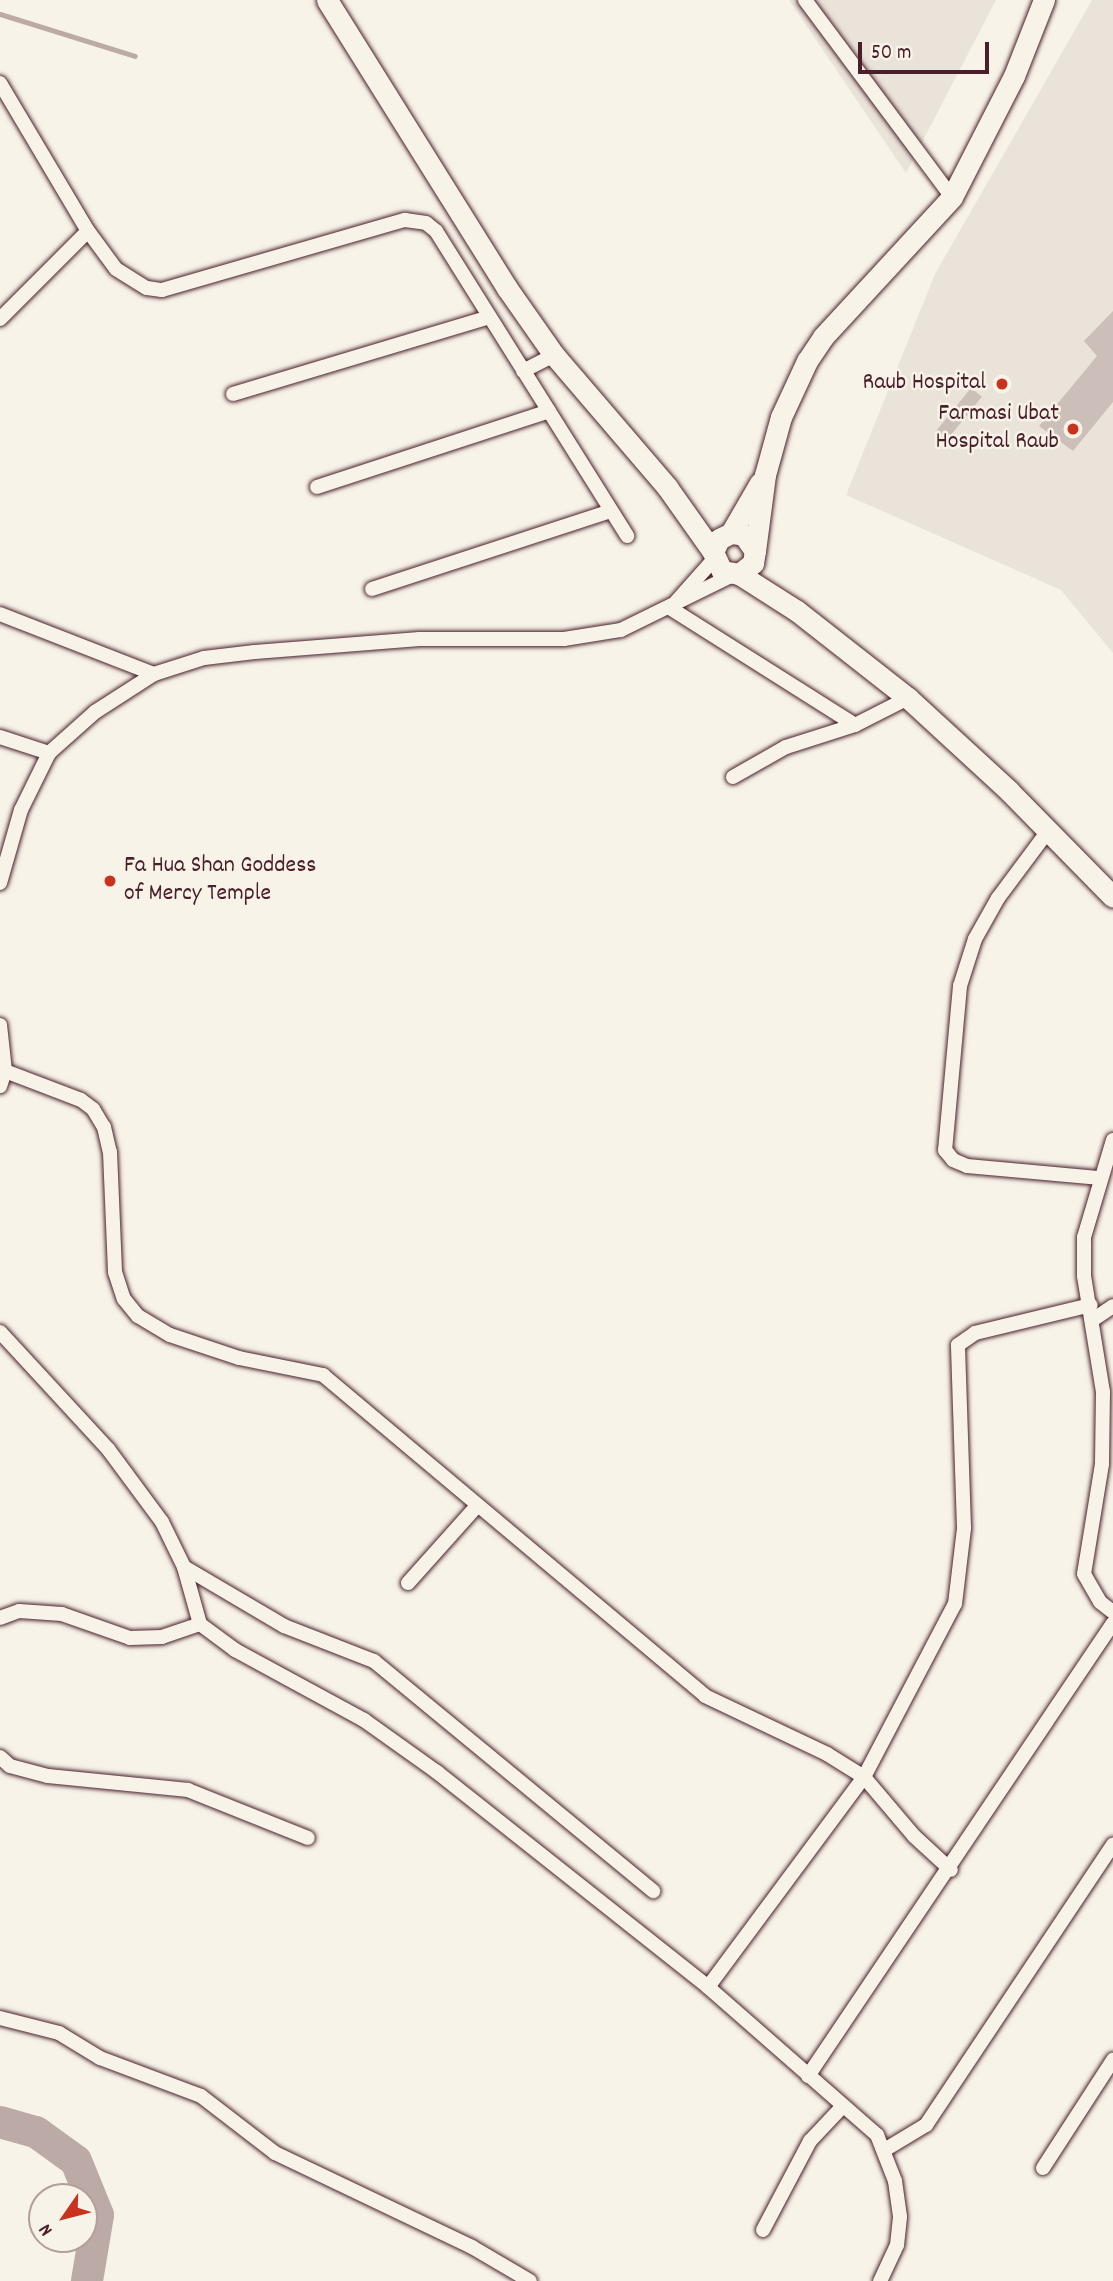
<!DOCTYPE html>
<html>
<head>
<meta charset="utf-8">
<style>
  body { margin:0 }
  #map { position:relative; width:1113px; height:2281px; overflow:hidden; background:#f7f3e8; font-family:Dekko,sans-serif }
  div>[style] { position:absolute }
  .built>* { inset:0; background:#eae3da }
  .stream>* { height:5px; margin:-2.5px; padding:0 2.5px; transform-origin:2.5px; border-radius:2.5px; background:#bcaaa7 }
  .river>* { height:32px; margin:-16px; padding:0 16px; transform-origin:16px; border-radius:16px; background:#bcaaa7 }
  .building>* { inset:0; background:#ccbfb9; transform-origin:0 0 }
  .roads { filter:drop-shadow(0 0 2px #4a1f2b) drop-shadow(0 0 2px #4a1f2b) }
  .street>* { height:14px; margin:-7px; padding:0 7px; transform-origin:7px; border-radius:7px; background:#f7f3e8 }
  .secondary>* { height:21px; margin:-10.5px; padding:0 10.5px; transform-origin:10.5px; border-radius:10.5px; background:#f7f3e8 }
  .dots>* { width:19px; height:19px; translate:-50% -50%; box-sizing:border-box; border:4px solid #f7f3e8; border-radius:50% }
  span { translate:-50% -50%; white-space:nowrap; text-align:center; line-height:1.15; -webkit-text-stroke:5px #f7f3e8; paint-order:stroke }
  .poi-label { font-size:24px; color:#4a1f2b }
  .right { translate:-100% -50%; text-align:right }
  .left { translate:0 -50%; text-align:left }
  .north { position:absolute; left:28px; top:2183px; width:70px; height:70px; box-sizing:border-box; background:#f7f3e8; border:2px solid #b29e9c; border-radius:50%; rotate:235deg; font-size:19px; font-weight:700; line-height:28px; text-align:center; color:#4a1f2b }
  .north::after { content:''; display:block; margin:auto; width:24px; height:32px; background:#c8321e; clip-path:polygon(50% 0,100% 100%,50% 72%,0 100%) }
  .scale { position:absolute; left:858px; top:42px; width:131px; height:32px; box-sizing:border-box; border:4px solid #4a1f2b; border-top:0; padding-left:9px; font-size:21px; line-height:24px; white-space:nowrap; color:#4a1f2b; -webkit-text-stroke:5px #f7f3e8; paint-order:stroke }
</style>
</head>
<body>
<div id="map">
  <div class="built">
    <div style="clip-path:polygon(789px 0,996px 0,906px 173px)"></div>
    <div style="clip-path:polygon(1092px 0,1113px 0,1113px 653px,1061px 590px,846px 495px,935px 274px)"></div>
  </div>
  <div class="stream">
    <div style="left:0;top:14px;width:141px;rotate:17.3deg"></div>
  </div>
  <div class="river">
    <div style="left:0;top:2122px;width:37px;rotate:16deg"></div>
    <div style="left:36px;top:2132px;width:49px;rotate:35.9deg"></div>
    <div style="left:76px;top:2161px;width:58px;rotate:67.8deg"></div>
    <div style="left:98px;top:2215px;width:67px;rotate:99.5deg"></div>
  </div>
  <div class="building">
    <div style="clip-path:polygon(1113px 311px,1113px 402px,1073px 451px,1039px 426px,1097px 356px,1084px 341px)"></div>
    <div style="left:971px;top:388px;width:14px;height:56px;rotate:39deg"></div>
  </div>
  <div class="roads">
    <div class="street">
      <div style="left:805px;top:0;width:246px;rotate:53.3deg"></div>
      <div style="left:0;top:83px;width:172px;rotate:59.3deg"></div>
      <div style="left:88px;top:231px;width:47px;rotate:53.6deg"></div>
      <div style="left:116px;top:269px;width:36px;rotate:32deg"></div>
      <div style="left:147px;top:288px;width:15px;rotate:8deg"></div>
      <div style="left:162px;top:290px;width:253px;rotate:-16.1deg"></div>
      <div style="left:405px;top:220px;width:21px;rotate:8deg"></div>
      <div style="left:426px;top:223px;width:13px;rotate:39deg"></div>
      <div style="left:436px;top:231px;width:360px;rotate:57.9deg"></div>
      <div style="left:0;top:319px;width:124px;rotate:-45deg"></div>
      <div style="left:523px;top:371px;width:35px;rotate:-27deg"></div>
      <div style="left:233px;top:394px;width:267px;rotate:-16.7deg"></div>
      <div style="left:317px;top:487px;width:244px;rotate:-18.1deg"></div>
      <div style="left:372px;top:589px;width:251px;rotate:-18.1deg"></div>
      <div style="left:676px;top:602px;width:57px;rotate:-48.5deg"></div>
      <div style="left:670px;top:608px;width:219px;rotate:32.3deg"></div>
      <div style="left:0;top:614px;width:165px;rotate:21.3deg"></div>
      <div style="left:0;top:737px;width:52px;rotate:18.1deg"></div>
      <div style="left:733px;top:777px;width:61px;rotate:-29.5deg"></div>
      <div style="left:786px;top:747px;width:72px;rotate:-17.7deg"></div>
      <div style="left:855px;top:725px;width:59px;rotate:-27deg"></div>
      <div style="left:1048px;top:831px;width:84px;rotate:126.7deg"></div>
      <div style="left:998px;top:898px;width:47px;rotate:119.3deg"></div>
      <div style="left:975px;top:939px;width:49px;rotate:107.7deg"></div>
      <div style="left:960px;top:986px;width:165px;rotate:95.2deg"></div>
      <div style="left:945px;top:1150px;width:13px;rotate:51deg"></div>
      <div style="left:953px;top:1160px;width:15px;rotate:23deg"></div>
      <div style="left:967px;top:1166px;width:134px;rotate:5.2deg"></div>
      <div style="left:0;top:883px;width:76px;rotate:-74deg"></div>
      <div style="left:21px;top:810px;width:64px;rotate:-63.8deg"></div>
      <div style="left:49px;top:753px;width:62px;rotate:-41.7deg"></div>
      <div style="left:95px;top:712px;width:70px;rotate:-32.8deg"></div>
      <div style="left:154px;top:674px;width:52px;rotate:-17.7deg"></div>
      <div style="left:204px;top:658px;width:51px;rotate:-6.7deg"></div>
      <div style="left:255px;top:652px;width:165px;rotate:-4.5deg"></div>
      <div style="left:419px;top:639px;width:145px"></div>
      <div style="left:564px;top:639px;width:58px;rotate:-9deg"></div>
      <div style="left:621px;top:630px;width:125px;rotate:-26.2deg"></div>
      <div style="left:0;top:1025px;width:46px;rotate:83.8deg"></div>
      <div style="left:5px;top:1071px;width:16px;rotate:108deg"></div>
      <div style="left:5px;top:1071px;width:81px;rotate:20.9deg"></div>
      <div style="left:81px;top:1100px;width:15px;rotate:37deg"></div>
      <div style="left:93px;top:1109px;width:21px;rotate:59deg"></div>
      <div style="left:104px;top:1127px;width:26px;rotate:77deg"></div>
      <div style="left:110px;top:1152px;width:120px;rotate:87.6deg"></div>
      <div style="left:115px;top:1272px;width:28px;rotate:72deg"></div>
      <div style="left:124px;top:1299px;width:22px;rotate:51deg"></div>
      <div style="left:138px;top:1316px;width:37px;rotate:31deg"></div>
      <div style="left:170px;top:1335px;width:73px;rotate:18.4deg"></div>
      <div style="left:239px;top:1358px;width:86px;rotate:11.4deg"></div>
      <div style="left:323px;top:1375px;width:499px;rotate:40deg"></div>
      <div style="left:705px;top:1696px;width:135px;rotate:25.4deg"></div>
      <div style="left:827px;top:1754px;width:44px;rotate:31.9deg"></div>
      <div style="left:864px;top:1777px;width:77px;rotate:49.7deg"></div>
      <div style="left:914px;top:1836px;width:50px;rotate:42.6deg"></div>
      <div style="left:1113px;top:1140px;width:101px;rotate:106.6deg"></div>
      <div style="left:1084px;top:1237px;width:39px;rotate:90deg"></div>
      <div style="left:1084px;top:1276px;width:118px;rotate:80.7deg"></div>
      <div style="left:1103px;top:1392px;width:72px;rotate:90.8deg"></div>
      <div style="left:1102px;top:1464px;width:111px;rotate:99.3deg"></div>
      <div style="left:1084px;top:1574px;width:32px;rotate:60deg"></div>
      <div style="left:1100px;top:1602px;width:16px;rotate:38deg"></div>
      <div style="left:1094px;top:1319px;width:23px;rotate:-34deg"></div>
      <div style="left:0;top:1332px;width:159px;rotate:47.3deg"></div>
      <div style="left:108px;top:1449px;width:91px;rotate:53.5deg"></div>
      <div style="left:162px;top:1522px;width:50px;rotate:63.9deg"></div>
      <div style="left:184px;top:1567px;width:59px;rotate:74.3deg"></div>
      <div style="left:200px;top:1624px;width:40px;rotate:161.1deg"></div>
      <div style="left:162px;top:1637px;width:32px;rotate:178deg"></div>
      <div style="left:130px;top:1638px;width:72px;rotate:-160.6deg"></div>
      <div style="left:62px;top:1614px;width:43px;rotate:-176deg"></div>
      <div style="left:19px;top:1611px;width:20px;rotate:160deg"></div>
      <div style="left:184px;top:1567px;width:116px;rotate:30.5deg"></div>
      <div style="left:284px;top:1626px;width:97px;rotate:21.3deg"></div>
      <div style="left:374px;top:1661px;width:362px;rotate:39.5deg"></div>
      <div style="left:408px;top:1583px;width:102px;rotate:-48.2deg"></div>
      <div style="left:200px;top:1624px;width:44px;rotate:36.6deg"></div>
      <div style="left:235px;top:1650px;width:147px;rotate:28.5deg"></div>
      <div style="left:364px;top:1720px;width:90px;rotate:35.5deg"></div>
      <div style="left:437px;top:1772px;width:346px;rotate:38.4deg"></div>
      <div style="left:708px;top:1987px;width:225px;rotate:41.2deg"></div>
      <div style="left:877px;top:2135px;width:49px;rotate:68.6deg"></div>
      <div style="left:895px;top:2181px;width:36px;rotate:82deg"></div>
      <div style="left:900px;top:2217px;width:28px;rotate:96deg"></div>
      <div style="left:897px;top:2245px;width:40px;rotate:115deg"></div>
      <div style="left:0;top:1757px;width:13px;rotate:42deg"></div>
      <div style="left:10px;top:1766px;width:39px;rotate:15deg"></div>
      <div style="left:48px;top:1776px;width:141px;rotate:5.7deg"></div>
      <div style="left:188px;top:1790px;width:129px;rotate:21.8deg"></div>
      <div style="left:708px;top:1987px;width:262px;rotate:-53.4deg"></div>
      <div style="left:864px;top:1777px;width:195px;rotate:-62.3deg"></div>
      <div style="left:955px;top:1604px;width:77px;rotate:-83.2deg"></div>
      <div style="left:964px;top:1528px;width:183px;rotate:-91.9deg"></div>
      <div style="left:958px;top:1345px;width:21px;rotate:-35deg"></div>
      <div style="left:975px;top:1333px;width:119px;rotate:-13.6deg"></div>
      <div style="left:0;top:2018px;width:61px;rotate:14.3deg"></div>
      <div style="left:59px;top:2033px;width:48px;rotate:31.4deg"></div>
      <div style="left:100px;top:2058px;width:108px;rotate:20.6deg"></div>
      <div style="left:201px;top:2096px;width:93px;rotate:37.6deg"></div>
      <div style="left:275px;top:2153px;width:218px;rotate:25.5deg"></div>
      <div style="left:472px;top:2247px;width:67px;rotate:30.4deg"></div>
      <div style="left:808px;top:2076px;width:546px;rotate:-56.05deg"></div>
      <div style="left:886px;top:2149px;width:47px;rotate:-31deg"></div>
      <div style="left:926px;top:2125px;width:337px;rotate:-56.3deg"></div>
      <div style="left:1043px;top:2168px;width:129px;rotate:-57.1deg"></div>
      <div style="left:763px;top:2230px;width:101px;rotate:-62.2deg"></div>
      <div style="left:810px;top:2141px;width:48px;rotate:-46.7deg"></div>
    </div>
    <div class="secondary">
      <div style="left:327px;top:0;width:340px;rotate:58deg"></div>
      <div style="left:507px;top:288px;width:82px;rotate:55deg"></div>
      <div style="left:554px;top:355px;width:174px;rotate:49.4deg"></div>
      <div style="left:667px;top:487px;width:80px;rotate:54.7deg"></div>
      <div style="left:731px;top:533px;width:58px;rotate:-59.9deg"></div>
      <div style="left:755px;top:551px;width:77px;rotate:-82.5deg"></div>
      <div style="left:765px;top:475px;width:60px;rotate:-74.6deg"></div>
      <div style="left:781px;top:417px;width:62px;rotate:-65.1deg"></div>
      <div style="left:807px;top:361px;width:29px;rotate:-56deg"></div>
      <div style="left:823px;top:337px;width:190px;rotate:-47.3deg"></div>
      <div style="left:952px;top:197px;width:136px;rotate:-62.9deg"></div>
      <div style="left:1014px;top:76px;width:82px;rotate:-68.5deg"></div>
      <div style="left:739px;top:574px;width:18px;rotate:-38deg"></div>
      <div style="left:753px;top:563px;width:12px;rotate:-81deg"></div>
      <div style="left:755px;top:551px;width:19px;rotate:-125deg"></div>
      <div style="left:744px;top:535px;width:13px;rotate:-171deg"></div>
      <div style="left:731px;top:533px;width:13px;rotate:153deg"></div>
      <div style="left:719px;top:539px;width:14px;rotate:115deg"></div>
      <div style="left:713px;top:552px;width:21px;rotate:65deg"></div>
      <div style="left:722px;top:571px;width:17px;rotate:10deg"></div>
      <div style="left:739px;top:574px;width:69px;rotate:32.5deg"></div>
      <div style="left:797px;top:611px;width:141px;rotate:38.1deg"></div>
      <div style="left:908px;top:698px;width:137px;rotate:42.6deg"></div>
      <div style="left:1009px;top:791px;width:148px;rotate:45.5deg"></div>
    </div>
  </div>
  <div class="dots">
    <div style="left:1002px;top:384px;background:#c8321e"></div>
    <div style="left:1073px;top:429px;background:#c8321e"></div>
    <div style="left:110px;top:881px;background:#c8321e"></div>
  </div>
  <div class="poi-label">
    <span class="right" style="left:986px;top:384px">Raub Hospital</span>
    <span class="right" style="left:1059px;top:429px">Farmasi Ubat<br>Hospital Raub</span>
    <span class="left" style="left:124px;top:881px">Fa Hua Shan Goddess<br>of Mercy Temple</span>
  </div>
  <div class="north">N</div>
  <div class="scale">50 m</div>
</div>
</body>
</html>
